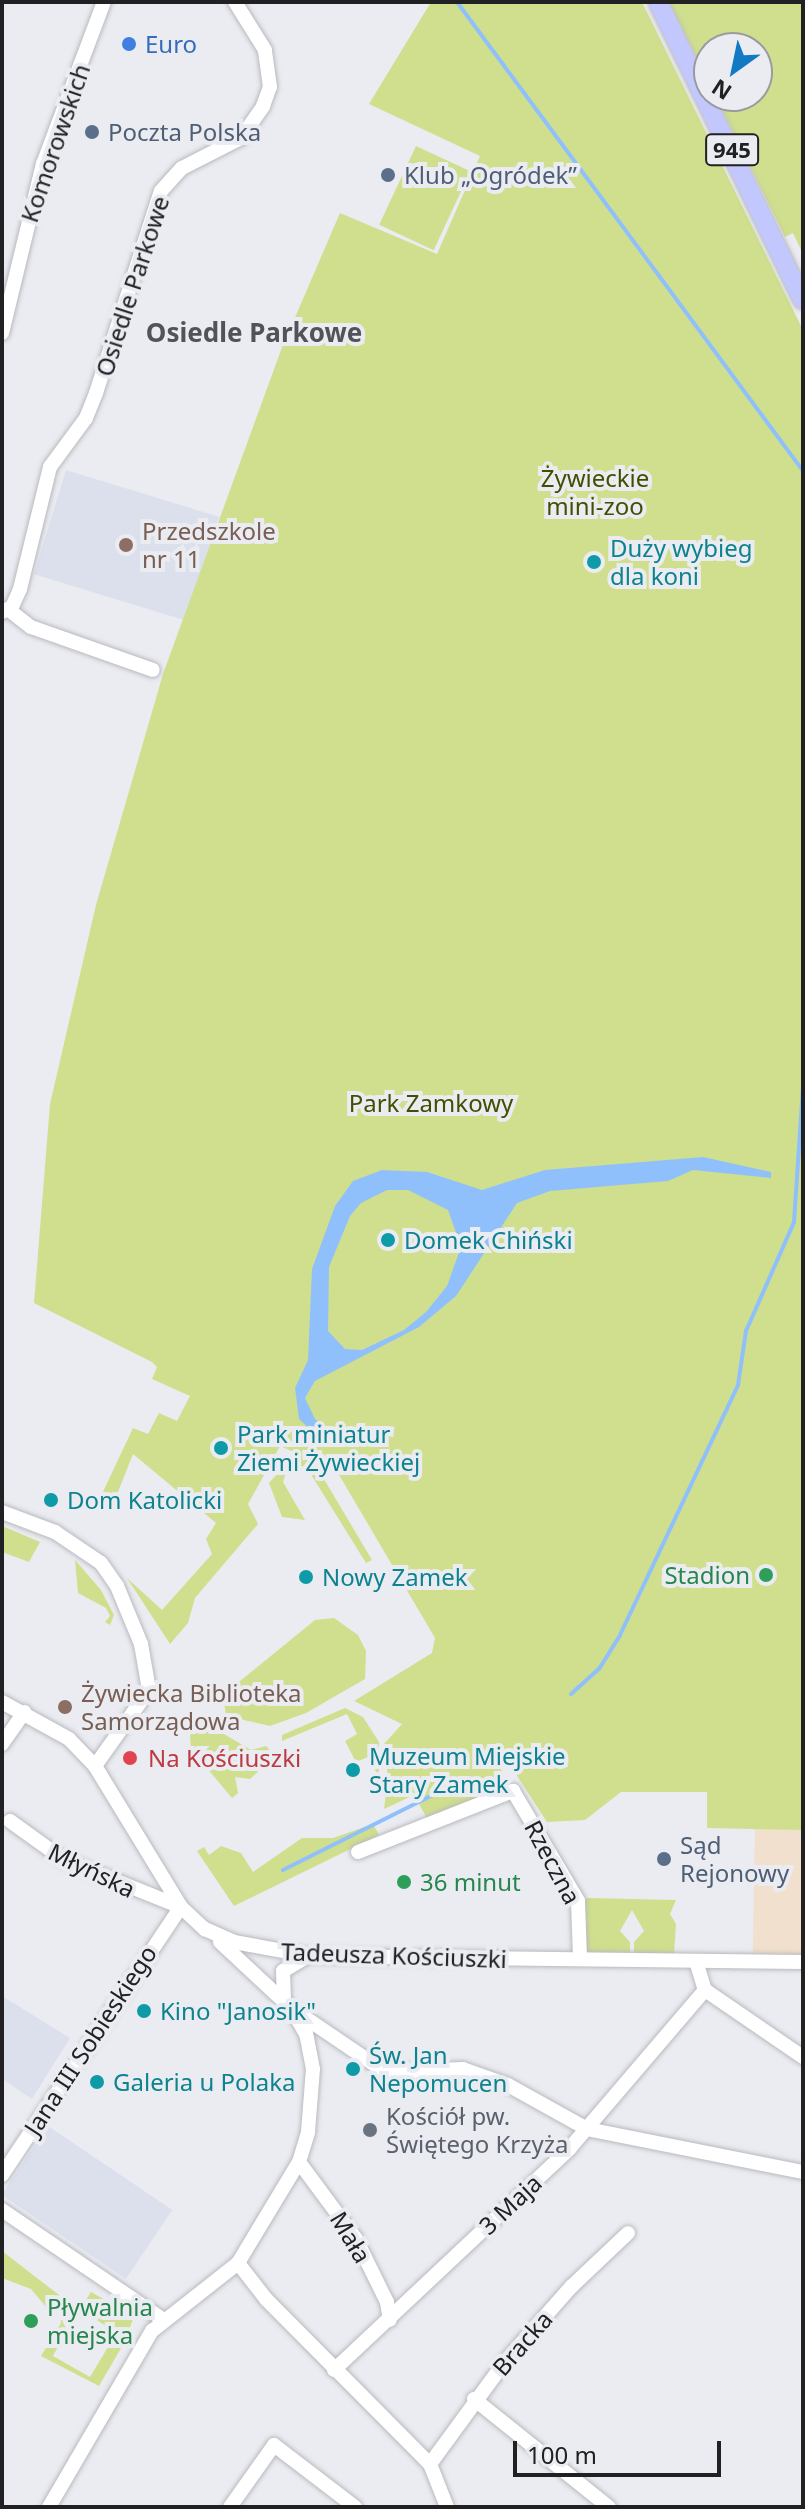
<!DOCTYPE html>
<html>
<head>
<meta charset="utf-8">
<style>
  body { margin:0 }
  #map { position:relative; width:805px; height:2509px; overflow:hidden; background:#eaecf1; font-family:"Noto Sans",sans-serif }
  div>[style] { position:absolute }
  .commercial>* { inset:0; background:#f0e0cd; transform-origin:0 0 }
  .built>* { inset:0; background:#dce0ec; transform-origin:0 0 }
  .green>* { inset:0; background:#cfdf8d; transform-origin:0 0 }
  .water>* { inset:0; background:#90c0fc }
  .stream>* { height:4px; margin:-2px; padding:0 2px; transform-origin:2px; border-radius:2px; background:#90c0fc }
  .roads { filter:drop-shadow(0 0 2px #b8babf) drop-shadow(0 0 2px #b8babf) }
  .minor>* { height:14px; margin:-7px; padding:0 7px; transform-origin:7px; border-radius:7px; background:#fff }
  .major>* { height:18px; margin:-9px; padding:0 9px; transform-origin:9px; border-radius:9px; background:#c2c7fe }
  .dots>* { width:22px; height:22px; translate:-50% -50%; box-sizing:border-box; border:4px solid #eaecf1; border-radius:50% }
  span { translate:-50% -50%; white-space:nowrap; text-align:center; line-height:1.15; -webkit-text-stroke:8px #eaecf1; paint-order:stroke }
  .shield-label span { padding:2px 6px; background:#eaecf1; border:2px solid; border-radius:6px; -webkit-text-stroke-width:0 }
  .shield-label { font-size:22px; color:#212123; font-weight:700 }
  .shop-label { font-size:24px; color:#366cbe }
  .left { translate:0 -50%; text-align:left }
  .service-label { font-size:24px; color:#4e5e75 }
  .street-label { font-size:24px; color:#212123 }
  .park-label { font-size:24px; color:#444e00 }
  .education-label { font-size:24px; color:#785e54 }
  .culture-label { font-size:24px; color:#0d838f }
  .leisure-label { font-size:24px; color:#27864d }
  .right { translate:-100% -50%; text-align:right }
  .health-label { font-size:24px; color:#be3a42 }
  .worship-label { font-size:24px; color:#5b616d }
  .neighbourhood-label { font-size:26px; color:#525358; font-weight:700 }
  .frame { position:absolute; inset:0; border:4px solid #212123; pointer-events:none }
  .north { position:absolute; left:693px; top:32px; width:80px; height:80px; box-sizing:border-box; background:#eaecf1; border:2px solid #9a9b9f; border-radius:50%; rotate:213deg; font-size:22px; font-weight:700; line-height:32px; text-align:center; color:#212123 }
  .north::after { content:''; display:block; margin:auto; width:28px; height:36px; background:#1279c4; clip-path:polygon(50% 0,100% 100%,50% 72%,0 100%) }
  .scale { position:absolute; left:513px; top:2441px; width:208px; height:36px; box-sizing:border-box; border:4px solid #212123; border-top:0; padding-left:10px; font-size:24px; line-height:28px; white-space:nowrap; color:#212123; -webkit-text-stroke:6px #eaecf1; paint-order:stroke }
</style>
</head>
<body>
<div id="map">
  <div class="commercial">
    <div style="left:755px;top:1829px;width:48px;height:126px;rotate:1deg"></div>
  </div>
  <div class="built">
    <div style="left:66px;top:470px;width:160px;height:109px;rotate:17deg"></div>
    <div style="clip-path:polygon(2px 1996px,70px 2038px,32px 2099px,2px 2079px)"></div>
    <div style="left:48px;top:2126px;width:150px;height:83px;rotate:34deg"></div>
  </div>
  <div class="green">
    <div style="clip-path:polygon(431px 2px,642px 2px,803px 330px,803px 1830px,707px 1828px,707px 1792px,621px 1792px,585px 1820px,547px 1822px,510px 1765px,498px 1764px,513px 1791px,500px 1788px,429px 1822px,414px 1795px,384px 1809px,388px 1778px,384px 1744px,402px 1724px,354px 1701px,432px 1653px,435px 1638px,335px 1468px,312px 1459px,372px 1560px,366px 1563px,307px 1468px,298px 1465px,287px 1470px,283px 1482px,305px 1520px,282px 1517px,269px 1483px,296px 1453px,280px 1446px,248px 1504px,258px 1524px,195px 1598px,188px 1623px,170px 1644px,127px 1578px,162px 1610px,212px 1554px,206px 1539px,216px 1523px,133px 1454px,114px 1502px,101px 1496px,133px 1428px,148px 1434px,159px 1413px,177px 1421px,190px 1396px,152px 1379px,157px 1367px,152px 1362px,34px 1303px,50px 1104px,96px 905px,163px 674px,281px 350px,340px 213px,437px 254px,480px 156px,369px 104px)"></div>
    <div style="clip-path:polygon(669px 2px,803px 2px,803px 254px,793px 233px,785px 237px,715px 96px,757px 96px,757px 48px,709px 48px,709px 83px)"></div>
    <div style="left:416px;top:146px;width:60px;height:87px;rotate:25deg"></div>
    <div style="clip-path:polygon(2px 1526px,40px 1542px,29px 1562px,2px 1552px)"></div>
    <div style="clip-path:polygon(75px 1560px,101px 1590px,114px 1615px,110px 1625px,105px 1622px,110px 1616px,106px 1608px,78px 1593px)"></div>
    <div style="clip-path:polygon(334px 1618px,358px 1635px,366px 1651px,365px 1679px,306px 1713px,270px 1726px,226px 1716px,223px 1695px,315px 1620px)"></div>
    <div style="clip-path:polygon(345px 1708px,363px 1717px,379px 1742px,379px 1777px,368px 1757px,356px 1762px,345px 1741px,357px 1734px,347px 1714px,282px 1741px,282px 1735px)"></div>
    <div style="clip-path:polygon(212px 1727px,251px 1750px,266px 1746px,275px 1756px,250px 1779px,235px 1777px,238px 1793px,232px 1798px,191px 1749px,190px 1735px,196px 1728px,204px 1734px)"></div>
    <div style="clip-path:polygon(373px 1824px,379px 1835px,234px 1906px,197px 1851px,204px 1847px,209px 1855px,221px 1846px,241px 1853px,253px 1872px,302px 1838px,333px 1838px)"></div>
    <div style="clip-path:polygon(588px 1898px,676px 1900px,670px 1914px,676px 1924px,674px 1954px,634px 1953px,634px 1942px,644px 1931px,632px 1910px,620px 1931px,630px 1942px,630px 1953px,581px 1953px,578px 1901px)"></div>
    <div style="clip-path:polygon(2px 2251px,72px 2305px,62px 2320px,67px 2330px,53px 2356px,90px 2377px,114px 2337px,124px 2343px,99px 2386px,41px 2356px,61px 2323px,60px 2310px,46px 2307px,31px 2289px,2px 2278px)"></div>
    <div style="clip-path:polygon(91px 2292px,134px 2316px,126px 2339px,80px 2309px)"></div>
  </div>
  <div class="water">
    <div style="clip-path:polygon(evenodd,703px 1157px,771px 1172px,771px 1178px,693px 1170px,668px 1181px,550px 1191px,517px 1203px,456px 1296px,419px 1327px,315px 1381px,305px 1398px,315px 1419px,331px 1432px,327px 1445px,299px 1419px,295px 1388px,308px 1360px,312px 1269px,335px 1206px,353px 1181px,382px 1170px,427px 1172px,482px 1190px,545px 1170px,703px 1157px,387px 1190px,408px 1190px,448px 1210px,461px 1247px,447px 1286px,426px 1312px,404px 1330px,362px 1350px,345px 1349px,328px 1331px,329px 1267px,350px 1216px,361px 1203px,387px 1190px)"></div>
  </div>
  <div class="stream">
    <div style="left:457px;top:2px;width:583px;rotate:53.58deg"></div>
    <div style="left:571px;top:1694px;width:38px;rotate:-42deg"></div>
    <div style="left:599px;top:1669px;width:40px;rotate:-58deg"></div>
    <div style="left:620px;top:1635px;width:276px;rotate:-64.7deg"></div>
    <div style="left:738px;top:1385px;width:55px;rotate:-81.6deg"></div>
    <div style="left:746px;top:1331px;width:119px;rotate:-66.2deg"></div>
    <div style="left:794px;top:1222px;width:137px;rotate:-86.2deg"></div>
    <div style="left:283px;top:1870px;width:183px;rotate:-26.6deg"></div>
  </div>
  <div class="roads">
    <div class="minor">
      <div style="left:2px;top:333px;width:174px;rotate:-76.4deg"></div>
      <div style="left:43px;top:164px;width:173px;rotate:-69.4deg"></div>
      <div style="left:9px;top:610px;width:28px;rotate:38deg"></div>
      <div style="left:31px;top:627px;width:129px;rotate:19.4deg"></div>
      <div style="left:2px;top:612px;width:11px;rotate:-27deg"></div>
      <div style="left:12px;top:607px;width:20px;rotate:-66deg"></div>
      <div style="left:20px;top:589px;width:126px;rotate:-76.2deg"></div>
      <div style="left:50px;top:467px;width:61px;rotate:-53.7deg"></div>
      <div style="left:86px;top:418px;width:27px;rotate:-68deg"></div>
      <div style="left:96px;top:393px;width:212px;rotate:-72.2deg"></div>
      <div style="left:161px;top:191px;width:31px;rotate:-48deg"></div>
      <div style="left:182px;top:168px;width:66px;rotate:-27deg"></div>
      <div style="left:241px;top:138px;width:39px;rotate:-55deg"></div>
      <div style="left:263px;top:106px;width:20px;rotate:-70deg"></div>
      <div style="left:270px;top:87px;width:37px;rotate:-98deg"></div>
      <div style="left:265px;top:50px;width:57px;rotate:-122deg"></div>
      <div style="left:2px;top:1512px;width:57px;rotate:20.7deg"></div>
      <div style="left:55px;top:1532px;width:55px;rotate:34deg"></div>
      <div style="left:101px;top:1563px;width:28px;rotate:55deg"></div>
      <div style="left:117px;top:1586px;width:63px;rotate:67.5deg"></div>
      <div style="left:141px;top:1644px;width:47px;rotate:80.1deg"></div>
      <div style="left:149px;top:1690px;width:93px;rotate:125.4deg"></div>
      <div style="left:2px;top:1702px;width:77px;rotate:28.9deg"></div>
      <div style="left:69px;top:1739px;width:37px;rotate:46deg"></div>
      <div style="left:95px;top:1766px;width:165px;rotate:58.6deg"></div>
      <div style="left:181px;top:1907px;width:33px;rotate:43deg"></div>
      <div style="left:205px;top:1929px;width:32px;rotate:24deg"></div>
      <div style="left:234px;top:1942px;width:77px;rotate:10.4deg"></div>
      <div style="left:310px;top:1956px;width:493px;rotate:0.7deg"></div>
      <div style="left:2px;top:1744px;width:39px;rotate:-55deg"></div>
      <div style="left:10px;top:1821px;width:67px;rotate:35.8deg"></div>
      <div style="left:64px;top:1860px;width:126px;rotate:21.9deg"></div>
      <div style="left:358px;top:1852px;width:167px;rotate:-21.5deg"></div>
      <div style="left:513px;top:1791px;width:128px;rotate:59.4deg"></div>
      <div style="left:578px;top:1901px;width:58px;rotate:88deg"></div>
      <div style="left:220px;top:1942px;width:97px;rotate:42.9deg"></div>
      <div style="left:291px;top:2008px;width:114px;rotate:34.2deg"></div>
      <div style="left:385px;top:2072px;width:78px;rotate:-2.2deg"></div>
      <div style="left:463px;top:2069px;width:48px;rotate:19.6deg"></div>
      <div style="left:508px;top:2085px;width:90px;rotate:29.1deg"></div>
      <div style="left:587px;top:2129px;width:220px;rotate:11.3deg"></div>
      <div style="left:696px;top:1961px;width:30px;rotate:73deg"></div>
      <div style="left:705px;top:1990px;width:119px;rotate:34.4deg"></div>
      <div style="left:284px;top:2000px;width:29px;rotate:-92deg"></div>
      <div style="left:283px;top:1971px;width:27px;rotate:-31deg"></div>
      <div style="left:299px;top:2162px;width:96px;rotate:53.5deg"></div>
      <div style="left:356px;top:2239px;width:70px;rotate:63.8deg"></div>
      <div style="left:387px;top:2302px;width:18px;rotate:81deg"></div>
      <div style="left:2px;top:2175px;width:322px;rotate:-56.3deg"></div>
      <div style="left:2px;top:2210px;width:196px;rotate:34.2deg"></div>
      <div style="left:238px;top:2263px;width:46px;rotate:52.1deg"></div>
      <div style="left:266px;top:2299px;width:233px;rotate:45.2deg"></div>
      <div style="left:430px;top:2464px;width:46px;rotate:68.4deg"></div>
      <div style="left:334px;top:2370px;width:324px;rotate:-43.2deg"></div>
      <div style="left:570px;top:2148px;width:208px;rotate:-49.5deg"></div>
      <div style="left:474px;top:2399px;width:173px;rotate:38.7deg"></div>
      <div style="left:430px;top:2464px;width:125px;rotate:-53.8deg"></div>
      <div style="left:504px;top:2363px;width:103px;rotate:-48.6deg"></div>
      <div style="left:572px;top:2286px;width:77px;rotate:-43.4deg"></div>
      <div style="left:49px;top:2507px;width:204px;rotate:-59.7deg"></div>
      <div style="left:152px;top:2331px;width:110px;rotate:-38.3deg"></div>
      <div style="left:238px;top:2263px;width:118px;rotate:-58.9deg"></div>
      <div style="left:299px;top:2162px;width:31px;rotate:-73deg"></div>
      <div style="left:308px;top:2132px;width:63px;rotate:-85.5deg"></div>
      <div style="left:313px;top:2069px;width:36px;rotate:-101deg"></div>
      <div style="left:306px;top:2034px;width:22px;rotate:-120deg"></div>
      <div style="left:230px;top:2507px;width:76px;rotate:-54.6deg"></div>
      <div style="left:274px;top:2445px;width:102px;rotate:37.4deg"></div>
    </div>
    <div class="major">
      <div style="left:658px;top:2px;width:331px;rotate:64.1deg"></div>
    </div>
  </div>
  <div class="dots">
    <div style="left:129px;top:44px;background:#3f7fe0"></div>
    <div style="left:92px;top:132px;background:#5c6f8a"></div>
    <div style="left:388px;top:175px;background:#5c6f8a"></div>
    <div style="left:126px;top:545px;background:#8d6e63"></div>
    <div style="left:594px;top:562px;background:#0f9aa8"></div>
    <div style="left:388px;top:1240px;background:#0f9aa8"></div>
    <div style="left:221px;top:1448px;background:#0f9aa8"></div>
    <div style="left:51px;top:1500px;background:#0f9aa8"></div>
    <div style="left:766px;top:1575px;background:#2e9e5b"></div>
    <div style="left:306px;top:1577px;background:#0f9aa8"></div>
    <div style="left:65px;top:1707px;background:#8d6e63"></div>
    <div style="left:130px;top:1758px;background:#e0444e"></div>
    <div style="left:353px;top:1770px;background:#0f9aa8"></div>
    <div style="left:664px;top:1859px;background:#5c6f8a"></div>
    <div style="left:404px;top:1882px;background:#2e9e5b"></div>
    <div style="left:144px;top:2011px;background:#0f9aa8"></div>
    <div style="left:353px;top:2069px;background:#0f9aa8"></div>
    <div style="left:97px;top:2082px;background:#0f9aa8"></div>
    <div style="left:370px;top:2130px;background:#6b7280"></div>
    <div style="left:31px;top:2321px;background:#2e9e5b"></div>
  </div>
  <div class="shield-label">
    <span style="left:732px;top:150px">945</span>
  </div>
  <div class="shop-label">
    <span class="left" style="left:145px;top:44px">Euro</span>
  </div>
  <div class="service-label">
    <span class="left" style="left:108px;top:132px">Poczta Polska</span>
    <span class="left" style="left:404px;top:175px">Klub „Ogródek”</span>
    <span class="left" style="left:680px;top:1859px">Sąd<br>Rejonowy</span>
  </div>
  <div class="street-label">
    <span style="left:55px;top:143px;rotate:-71deg">Komorowskich</span>
    <span style="left:132px;top:286px;rotate:-72deg">Osiedle Parkowe</span>
    <span style="left:553px;top:1862px;rotate:62deg">Rzeczna</span>
    <span style="left:92px;top:1870px;rotate:26deg">Młyńska</span>
    <span style="left:394px;top:1955px;rotate:2deg">Tadeusza Kościuszki</span>
    <span style="left:90px;top:2040px;rotate:-57deg">Jana III Sobieskiego</span>
    <span style="left:510px;top:2204px;rotate:-43deg">3 Maja</span>
    <span style="left:351px;top:2237px;rotate:59deg">Mała</span>
    <span style="left:522px;top:2343px;rotate:-49deg">Bracka</span>
  </div>
  <div class="park-label">
    <span style="left:595px;top:492px">Żywieckie<br>mini-zoo</span>
    <span style="left:431px;top:1103px">Park Zamkowy</span>
  </div>
  <div class="education-label">
    <span class="left" style="left:142px;top:545px">Przedszkole<br>nr 11</span>
    <span class="left" style="left:81px;top:1707px">Żywiecka Biblioteka<br>Samorządowa</span>
  </div>
  <div class="culture-label">
    <span class="left" style="left:610px;top:562px">Duży wybieg<br>dla koni</span>
    <span class="left" style="left:404px;top:1240px">Domek Chiński</span>
    <span class="left" style="left:237px;top:1448px">Park miniatur<br>Ziemi Żywieckiej</span>
    <span class="left" style="left:67px;top:1500px">Dom Katolicki</span>
    <span class="left" style="left:322px;top:1577px">Nowy Zamek</span>
    <span class="left" style="left:369px;top:1770px">Muzeum Miejskie<br>Stary Zamek</span>
    <span class="left" style="left:160px;top:2011px">Kino "Janosik"</span>
    <span class="left" style="left:369px;top:2069px">Św. Jan<br>Nepomucen</span>
    <span class="left" style="left:113px;top:2082px">Galeria u Polaka</span>
  </div>
  <div class="leisure-label">
    <span class="right" style="left:750px;top:1575px">Stadion</span>
    <span class="left" style="left:420px;top:1882px">36 minut</span>
    <span class="left" style="left:47px;top:2321px">Pływalnia<br>miejska</span>
  </div>
  <div class="health-label">
    <span class="left" style="left:148px;top:1758px">Na Kościuszki</span>
  </div>
  <div class="worship-label">
    <span class="left" style="left:386px;top:2130px">Kościół pw.<br>Świętego Krzyża</span>
  </div>
  <div class="neighbourhood-label">
    <span style="left:254px;top:333px">Osiedle Parkowe</span>
  </div>
  <div class="frame"></div>
  <div class="north">N</div>
  <div class="scale">100 m</div>
</div>
</body>
</html>
